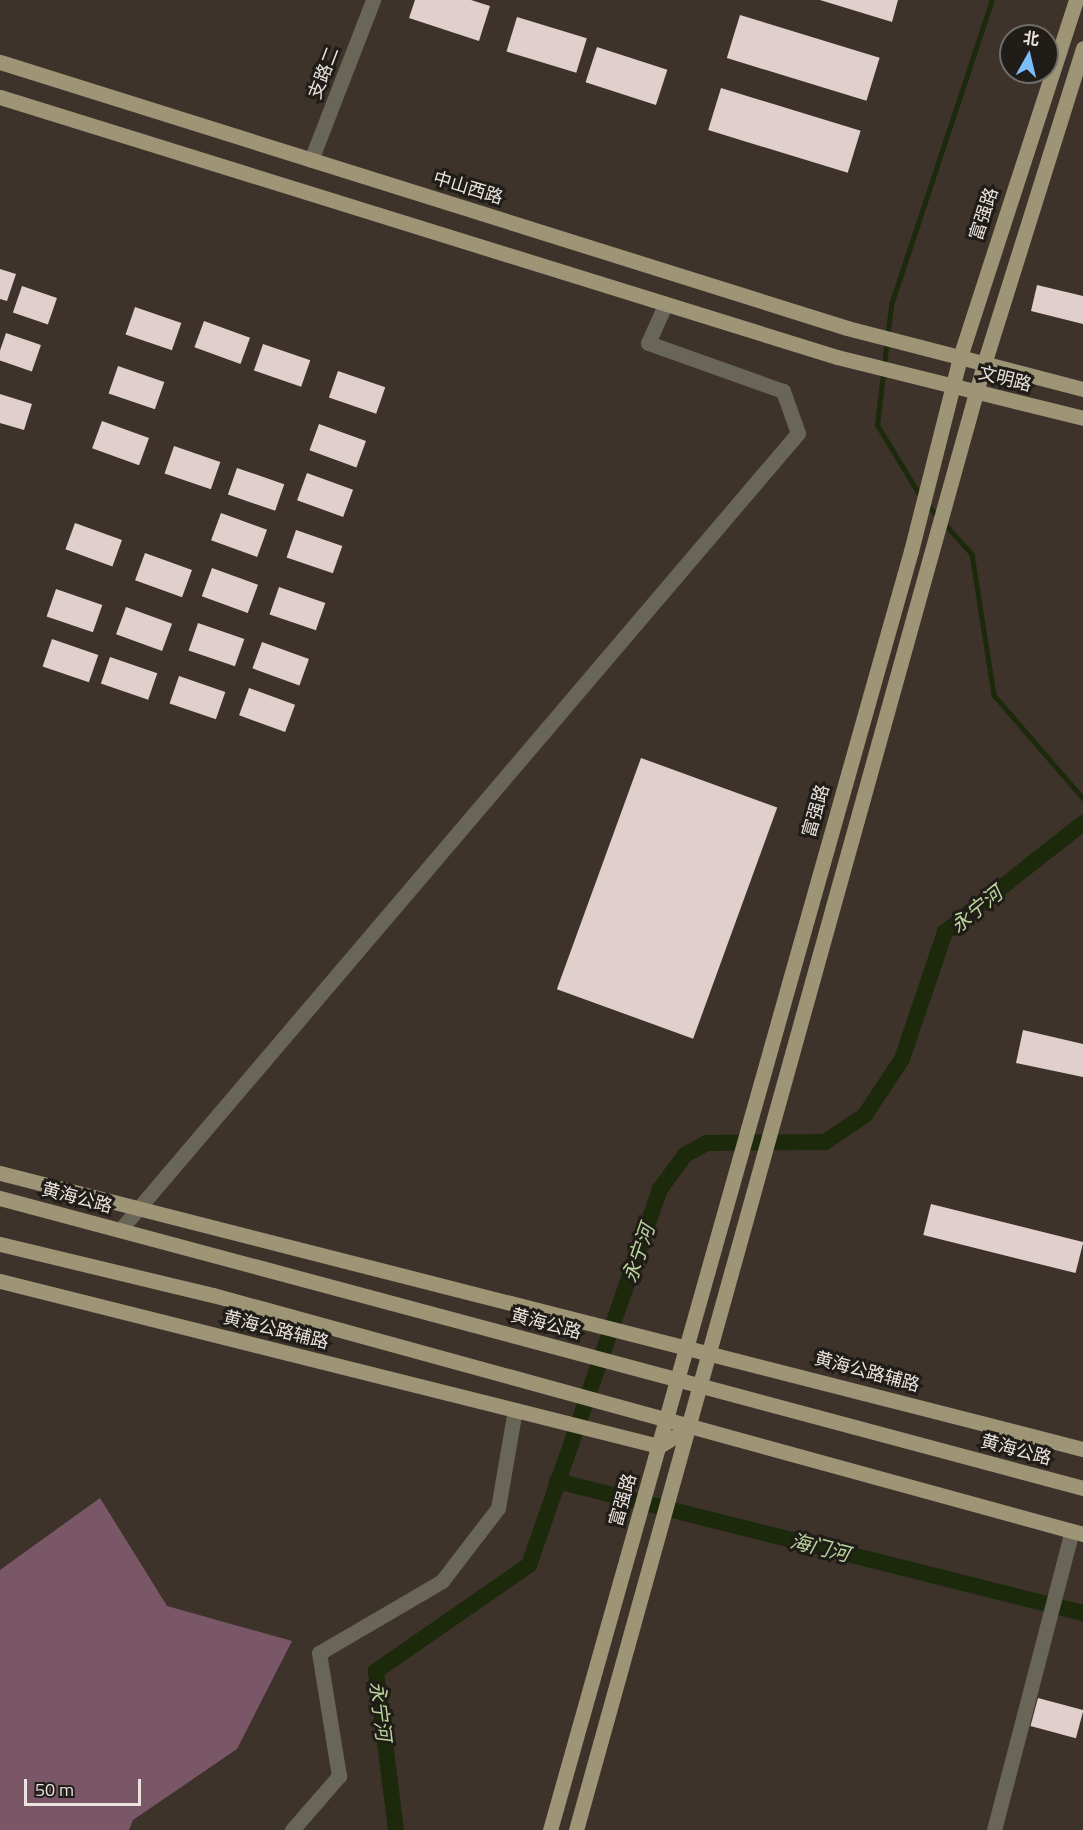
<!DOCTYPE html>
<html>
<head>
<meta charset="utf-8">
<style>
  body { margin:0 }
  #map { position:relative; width:1083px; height:1830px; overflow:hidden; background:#3d332b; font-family:"Titillium Web","Noto Sans SC",sans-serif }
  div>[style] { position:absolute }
  .forest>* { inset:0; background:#7a5767 }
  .stream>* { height:4.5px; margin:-2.25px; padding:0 2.25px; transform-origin:2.25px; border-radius:2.25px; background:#1d290b }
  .canal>* { height:16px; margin:-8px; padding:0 8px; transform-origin:8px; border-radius:8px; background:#1d290b }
  .building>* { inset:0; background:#e0cfcd; transform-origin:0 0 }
  .minor>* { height:15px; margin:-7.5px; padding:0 7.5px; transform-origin:7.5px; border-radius:7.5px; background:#6a6657 }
  .major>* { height:15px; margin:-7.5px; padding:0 7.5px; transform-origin:7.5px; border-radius:7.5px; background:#9e9577 }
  span { translate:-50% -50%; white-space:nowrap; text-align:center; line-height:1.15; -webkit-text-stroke:6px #201c18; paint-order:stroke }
  .street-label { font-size:18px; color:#eae3df }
  .water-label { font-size:20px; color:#bbd69c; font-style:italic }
  .north { position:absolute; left:999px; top:24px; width:60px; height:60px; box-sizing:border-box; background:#201c18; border:2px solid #716c68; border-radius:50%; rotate:8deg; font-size:16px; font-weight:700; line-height:24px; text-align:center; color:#eae3df }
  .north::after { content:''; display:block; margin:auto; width:21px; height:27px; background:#7cbef9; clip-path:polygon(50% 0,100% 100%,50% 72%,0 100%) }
  .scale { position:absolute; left:24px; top:1779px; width:117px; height:27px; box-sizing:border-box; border:3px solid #eae3df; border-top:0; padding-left:8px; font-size:18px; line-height:21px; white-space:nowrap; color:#eae3df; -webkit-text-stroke:4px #201c18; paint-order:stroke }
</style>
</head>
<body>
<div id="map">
  <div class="forest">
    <div style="clip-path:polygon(100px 1498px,167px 1606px,292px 1641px,237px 1749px,133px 1820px,129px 1830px,0 1830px,0 1570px)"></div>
  </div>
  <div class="stream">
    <div style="left:920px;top:496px;width:83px;rotate:-121.2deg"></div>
    <div style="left:877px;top:425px;width:121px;rotate:-83.3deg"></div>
    <div style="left:891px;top:305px;width:321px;rotate:-71.7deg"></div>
    <div style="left:926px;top:503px;width:18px;rotate:49deg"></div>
    <div style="left:944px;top:523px;width:42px;rotate:47.9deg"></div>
    <div style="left:972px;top:554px;width:143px;rotate:81.1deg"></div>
    <div style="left:994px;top:695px;width:136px;rotate:49.2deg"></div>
  </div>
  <div class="canal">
    <div style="left:557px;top:1481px;width:542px;rotate:14.09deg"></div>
    <div style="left:396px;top:1830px;width:160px;rotate:-97.2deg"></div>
    <div style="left:376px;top:1671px;width:186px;rotate:-34.7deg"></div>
    <div style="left:529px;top:1565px;width:398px;rotate:-70.8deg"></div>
    <div style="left:660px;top:1189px;width:42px;rotate:-53.7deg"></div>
    <div style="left:685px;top:1155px;width:25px;rotate:-29deg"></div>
    <div style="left:707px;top:1143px;width:118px;rotate:-0.5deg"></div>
    <div style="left:825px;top:1142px;width:48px;rotate:-34deg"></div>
    <div style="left:865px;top:1115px;width:67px;rotate:-56.5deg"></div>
    <div style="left:902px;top:1059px;width:134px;rotate:-71.3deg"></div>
    <div style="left:945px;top:932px;width:176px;rotate:-38.3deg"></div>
  </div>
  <div class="building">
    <div style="clip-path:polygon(415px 0,471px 0,490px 6px,479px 41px,409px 18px)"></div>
    <div style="clip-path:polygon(820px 0,898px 0,892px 22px)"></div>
    <div style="left:740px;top:15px;width:146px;height:45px;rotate:17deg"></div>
    <div style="left:517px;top:17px;width:73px;height:36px;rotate:17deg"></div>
    <div style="left:597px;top:47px;width:74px;height:37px;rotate:18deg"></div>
    <div style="left:721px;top:88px;width:146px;height:44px;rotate:17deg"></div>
    <div style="clip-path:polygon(0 269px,16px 274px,7px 301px,0 299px)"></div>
    <div style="clip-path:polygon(1037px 285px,1083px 296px,1083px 324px,1031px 311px)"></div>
    <div style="left:22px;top:286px;width:37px;height:28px;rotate:19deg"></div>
    <div style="left:135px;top:307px;width:49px;height:29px;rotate:19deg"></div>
    <div style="left:204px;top:321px;width:49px;height:28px;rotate:20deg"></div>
    <div style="left:6px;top:333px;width:37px;height:28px;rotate:19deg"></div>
    <div style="left:263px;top:344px;width:50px;height:28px;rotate:19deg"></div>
    <div style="left:118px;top:366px;width:49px;height:29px;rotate:19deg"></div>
    <div style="left:338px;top:371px;width:50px;height:28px;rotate:19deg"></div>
    <div style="clip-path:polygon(0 394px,32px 404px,24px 430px,0 423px)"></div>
    <div style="left:102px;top:421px;width:50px;height:29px;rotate:20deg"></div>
    <div style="left:319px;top:424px;width:50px;height:28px;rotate:20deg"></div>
    <div style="left:174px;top:446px;width:49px;height:29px;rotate:19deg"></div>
    <div style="left:237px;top:468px;width:50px;height:28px;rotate:19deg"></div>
    <div style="left:307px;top:473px;width:49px;height:29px;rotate:20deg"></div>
    <div style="left:221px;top:513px;width:49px;height:29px;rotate:20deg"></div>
    <div style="left:75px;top:523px;width:50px;height:28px;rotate:20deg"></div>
    <div style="left:296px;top:530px;width:49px;height:29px;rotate:19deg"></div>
    <div style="left:145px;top:553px;width:50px;height:29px;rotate:20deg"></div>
    <div style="left:212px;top:568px;width:49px;height:30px;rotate:20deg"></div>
    <div style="left:279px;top:587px;width:49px;height:29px;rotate:19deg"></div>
    <div style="left:56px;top:589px;width:49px;height:29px;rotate:19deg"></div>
    <div style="left:126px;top:607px;width:49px;height:29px;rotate:20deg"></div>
    <div style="left:198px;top:623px;width:49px;height:29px;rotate:19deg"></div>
    <div style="left:52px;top:639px;width:49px;height:29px;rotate:19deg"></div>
    <div style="left:262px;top:642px;width:50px;height:28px;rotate:20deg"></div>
    <div style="left:110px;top:657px;width:50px;height:28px;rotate:19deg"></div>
    <div style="left:179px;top:676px;width:49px;height:29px;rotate:19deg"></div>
    <div style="left:249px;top:688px;width:49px;height:29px;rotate:20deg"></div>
    <div style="left:641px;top:758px;width:145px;height:246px;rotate:20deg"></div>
    <div style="clip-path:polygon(1023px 1030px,1083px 1044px,1083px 1077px,1016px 1063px)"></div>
    <div style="left:931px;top:1204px;width:157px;height:32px;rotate:14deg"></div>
    <div style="left:1038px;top:1698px;width:47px;height:29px;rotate:15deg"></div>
  </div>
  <div class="minor">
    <div style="left:311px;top:160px;width:172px;rotate:-68.8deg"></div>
    <div style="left:120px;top:1230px;width:1046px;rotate:-49.61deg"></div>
    <div style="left:798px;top:433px;width:45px;rotate:-109.7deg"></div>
    <div style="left:783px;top:391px;width:143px;rotate:-160.4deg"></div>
    <div style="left:648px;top:343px;width:42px;rotate:-65.9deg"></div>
    <div style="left:292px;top:1830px;width:72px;rotate:-49deg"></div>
    <div style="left:339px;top:1776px;width:125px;rotate:-99.2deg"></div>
    <div style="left:319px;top:1653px;width:143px;rotate:-30.3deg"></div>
    <div style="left:442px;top:1581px;width:92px;rotate:-52.5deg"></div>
    <div style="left:498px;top:1508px;width:99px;rotate:-80.2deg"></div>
    <div style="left:994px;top:1830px;width:309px;rotate:-75.4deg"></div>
  </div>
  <div class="major">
    <div style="left:0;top:62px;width:888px;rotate:17.43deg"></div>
    <div style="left:847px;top:328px;width:244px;rotate:14.5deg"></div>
    <div style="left:0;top:97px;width:876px;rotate:17.26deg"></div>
    <div style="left:837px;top:357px;width:253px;rotate:13.9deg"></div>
    <div style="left:0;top:1173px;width:1118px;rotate:14.3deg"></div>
    <div style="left:0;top:1198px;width:1121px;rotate:14.99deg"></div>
    <div style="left:0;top:1244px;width:219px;rotate:13.5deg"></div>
    <div style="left:213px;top:1295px;width:902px;rotate:15.36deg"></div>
    <div style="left:0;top:1281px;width:679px;rotate:14.06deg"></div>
    <div style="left:659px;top:1446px;width:37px;rotate:-31deg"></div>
    <div style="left:550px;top:1830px;width:1329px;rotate:-74.24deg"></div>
    <div style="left:911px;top:551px;width:200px;rotate:-75.8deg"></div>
    <div style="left:960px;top:357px;width:375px;rotate:-72deg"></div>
    <div style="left:576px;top:1830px;width:1522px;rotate:-74.45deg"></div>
    <div style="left:984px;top:364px;width:331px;rotate:-72.6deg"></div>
  </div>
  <div class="street-label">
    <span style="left:324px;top:73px;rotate:-69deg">支路二</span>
    <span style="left:468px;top:188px;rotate:17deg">中山西路</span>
    <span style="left:984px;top:214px;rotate:-72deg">富强路</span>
    <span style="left:1005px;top:379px;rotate:14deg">文明路</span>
    <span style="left:816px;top:811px;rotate:-74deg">富强路</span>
    <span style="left:77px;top:1198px;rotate:15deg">黄海公路</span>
    <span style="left:546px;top:1324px;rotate:15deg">黄海公路</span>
    <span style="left:276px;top:1330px;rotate:14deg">黄海公路辅路</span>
    <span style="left:867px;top:1372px;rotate:15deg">黄海公路辅路</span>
    <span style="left:1016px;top:1450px;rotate:15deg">黄海公路</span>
    <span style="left:623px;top:1500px;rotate:-74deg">富强路</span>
  </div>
  <div class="water-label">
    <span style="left:976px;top:909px;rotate:-39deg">永宁河</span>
    <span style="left:638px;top:1253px;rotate:-71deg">永宁河</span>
    <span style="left:820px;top:1547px;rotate:14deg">海门河</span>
    <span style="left:381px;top:1711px;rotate:83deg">永宁河</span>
  </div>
  <div class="north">北</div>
  <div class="scale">50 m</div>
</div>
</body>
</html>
